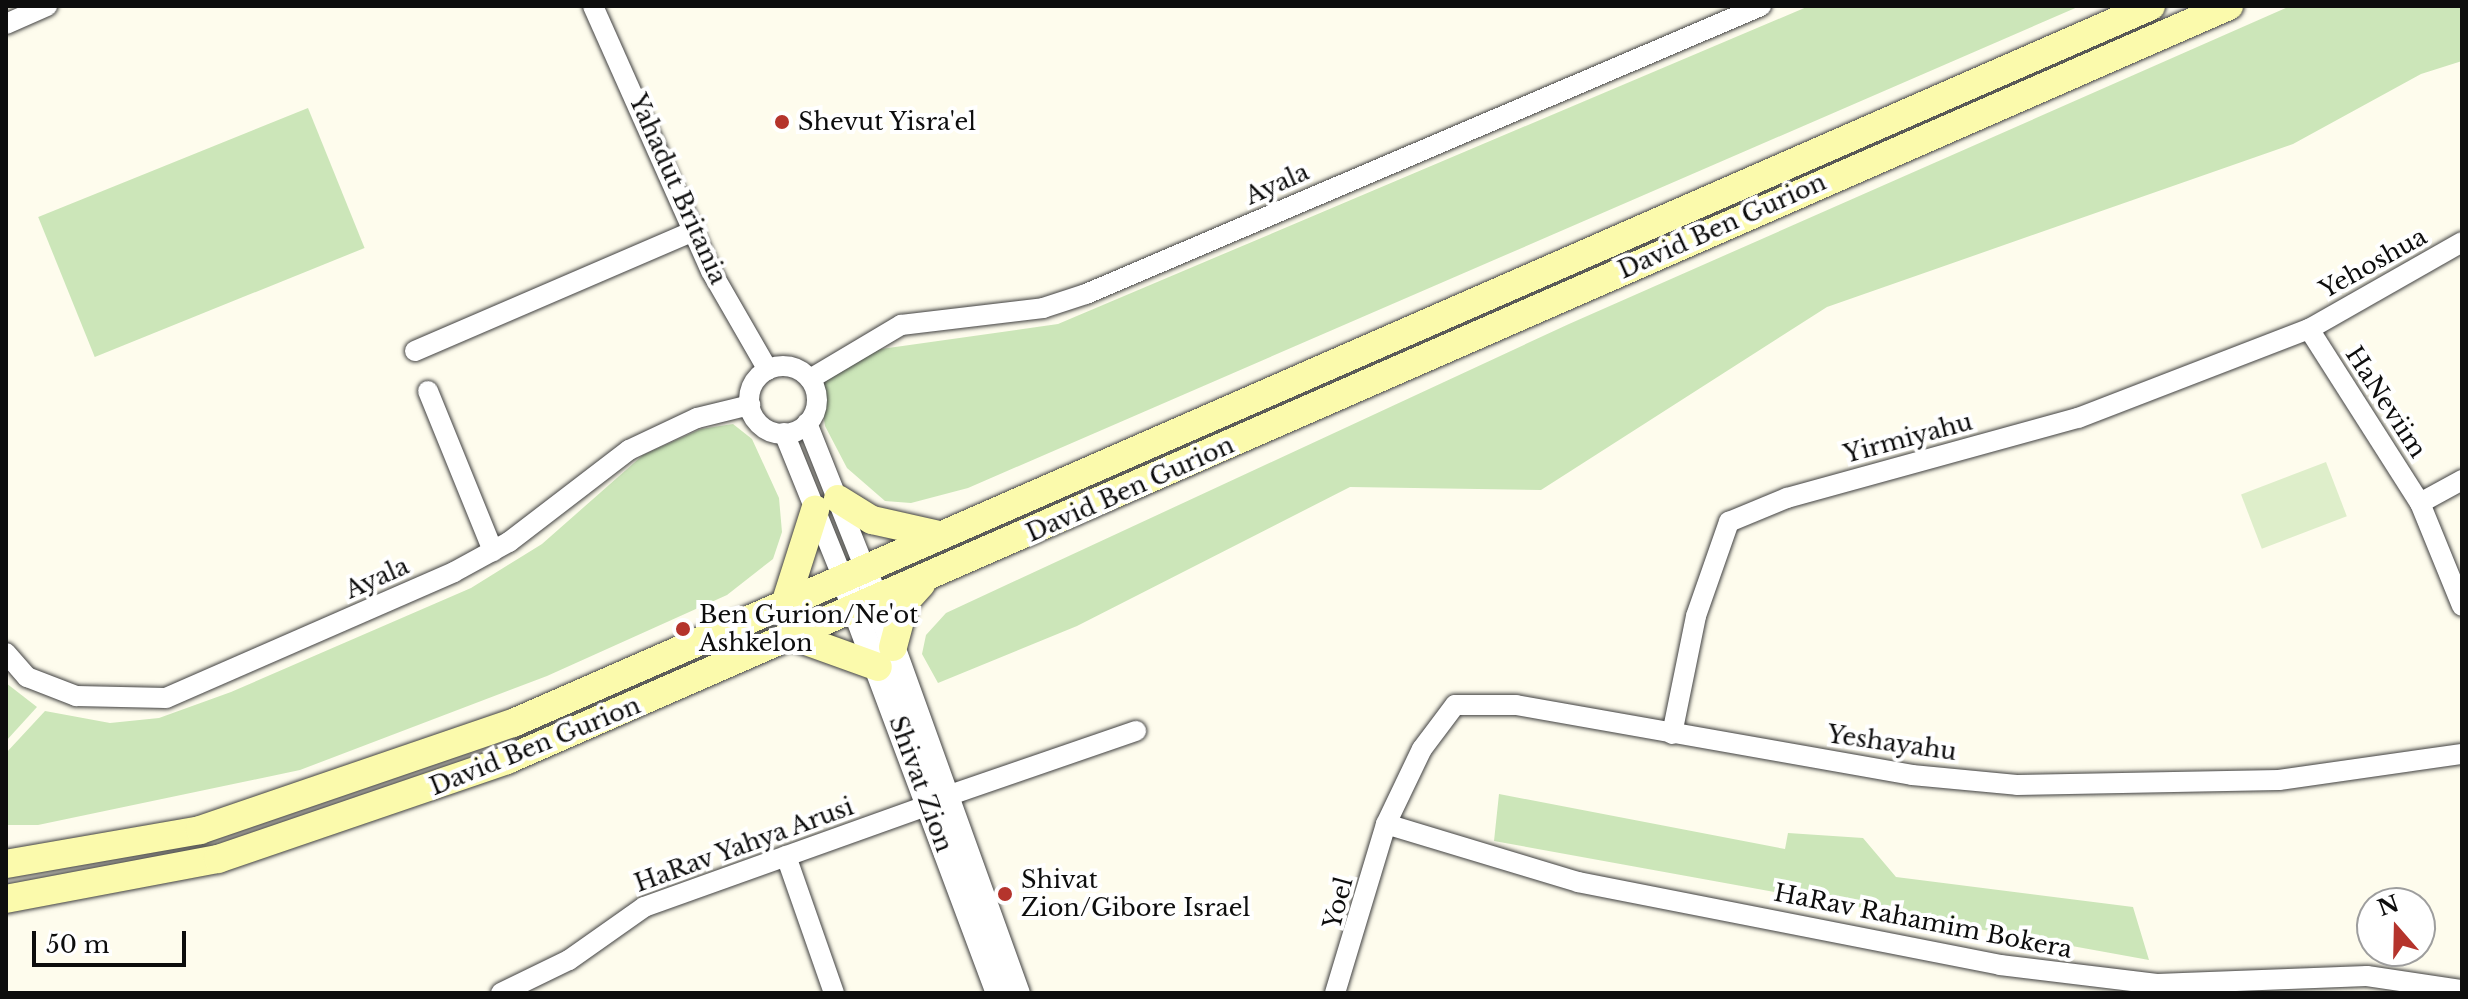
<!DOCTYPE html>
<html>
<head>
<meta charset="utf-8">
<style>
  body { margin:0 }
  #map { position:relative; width:2468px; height:999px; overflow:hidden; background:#fefced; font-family:"Libre Baskerville",serif }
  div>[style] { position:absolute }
  .green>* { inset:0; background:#cce6b9; transform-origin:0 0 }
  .pitch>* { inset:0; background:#deeeca; transform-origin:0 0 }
  .roads { filter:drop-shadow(0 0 2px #404040) drop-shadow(0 0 2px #404040) }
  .minor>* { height:20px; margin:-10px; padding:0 10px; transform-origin:10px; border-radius:10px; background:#fff }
  .minor>.ring { margin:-10px; padding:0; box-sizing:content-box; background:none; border:20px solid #fff; border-radius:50% }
  .tertiary>* { height:24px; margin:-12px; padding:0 12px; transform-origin:12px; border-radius:12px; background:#fff }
  .secondary>* { height:28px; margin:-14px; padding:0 14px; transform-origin:14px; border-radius:14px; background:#fbfaac }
  .dots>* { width:22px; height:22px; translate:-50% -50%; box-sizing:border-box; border:4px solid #fff; border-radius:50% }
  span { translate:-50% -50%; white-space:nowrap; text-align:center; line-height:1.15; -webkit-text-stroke:8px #fff; paint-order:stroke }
  .poi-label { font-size:24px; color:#0d0d0d }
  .left { translate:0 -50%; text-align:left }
  .street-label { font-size:24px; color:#0d0d0d }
  .frame { position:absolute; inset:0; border:8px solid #0d0d0d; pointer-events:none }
  .north { position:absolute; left:2356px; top:887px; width:80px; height:80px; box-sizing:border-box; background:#fff; border:2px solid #9e9e9e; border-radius:50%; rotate:340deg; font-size:22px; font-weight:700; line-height:32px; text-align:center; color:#0d0d0d }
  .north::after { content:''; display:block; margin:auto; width:28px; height:36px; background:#b5342c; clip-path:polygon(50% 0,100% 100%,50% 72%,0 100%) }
  .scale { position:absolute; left:32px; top:931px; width:154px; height:36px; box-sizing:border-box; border:4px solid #0d0d0d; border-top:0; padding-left:10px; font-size:24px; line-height:28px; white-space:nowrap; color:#0d0d0d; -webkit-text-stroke:6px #fff; paint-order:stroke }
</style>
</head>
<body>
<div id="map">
  <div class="green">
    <div style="clip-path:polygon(1809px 6px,2080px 6px,968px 488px,911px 503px,885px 501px,847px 468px,825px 426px,819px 386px,874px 350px,1058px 324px)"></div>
    <div style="clip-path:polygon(2290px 6px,2462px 6px,2462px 61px,2421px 74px,2293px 144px,1827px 307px,1541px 490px,1350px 487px,1077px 626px,938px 683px,922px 654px,926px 635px,946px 613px,1569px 324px)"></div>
    <div style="left:308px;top:108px;width:151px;height:291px;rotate:68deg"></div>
    <div style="clip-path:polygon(733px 424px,752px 439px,779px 498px,782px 532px,773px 559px,727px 595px,547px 676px,300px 770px,38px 825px,6px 825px,6px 753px,45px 711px,110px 723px,159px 718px,231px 692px,471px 588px,542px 544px,643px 455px,701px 429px)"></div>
    <div style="clip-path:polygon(6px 683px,37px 707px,6px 741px)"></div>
    <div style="clip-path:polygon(1499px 794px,1785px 849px,1788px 833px,1863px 838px,1896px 877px,2133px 907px,2149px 960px,1494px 841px)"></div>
  </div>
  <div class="pitch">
    <div style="left:2326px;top:462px;width:58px;height:91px;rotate:69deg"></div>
  </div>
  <div class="roads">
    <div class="minor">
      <div style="left:593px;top:6px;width:290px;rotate:66deg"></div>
      <div style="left:711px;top:271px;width:114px;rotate:60.1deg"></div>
      <div style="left:6px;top:24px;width:45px;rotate:-23.7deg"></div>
      <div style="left:2309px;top:329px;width:206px;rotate:57.5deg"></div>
      <div style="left:2420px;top:503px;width:111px;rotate:67.8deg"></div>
      <div style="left:415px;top:351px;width:304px;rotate:-23.3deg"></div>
      <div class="ring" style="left:749px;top:366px;width:48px;height:48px"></div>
      <div style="left:810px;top:379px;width:106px;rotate:-30.7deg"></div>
      <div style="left:901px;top:325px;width:143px;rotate:-6.8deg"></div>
      <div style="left:1043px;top:308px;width:45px;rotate:-18deg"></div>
      <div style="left:1086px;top:294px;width:734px;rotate:-23.11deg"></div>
      <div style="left:428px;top:391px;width:173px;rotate:67.9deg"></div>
      <div style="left:807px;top:423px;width:154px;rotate:68.3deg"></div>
      <div style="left:784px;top:433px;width:154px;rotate:67.9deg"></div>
      <div style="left:2420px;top:503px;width:48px;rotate:-28.7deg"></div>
      <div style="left:6px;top:653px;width:32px;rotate:49deg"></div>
      <div style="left:27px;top:677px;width:53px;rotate:21.2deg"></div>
      <div style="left:76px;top:696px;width:90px;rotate:1.3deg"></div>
      <div style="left:166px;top:698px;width:314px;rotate:-23.6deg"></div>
      <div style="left:454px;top:572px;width:63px;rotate:-28.6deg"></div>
      <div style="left:509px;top:542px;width:151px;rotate:-37.5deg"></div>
      <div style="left:629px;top:450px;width:75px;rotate:-25.2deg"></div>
      <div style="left:697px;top:418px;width:55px;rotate:-13.8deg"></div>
      <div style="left:1672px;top:734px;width:120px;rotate:-78.5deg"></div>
      <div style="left:1696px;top:616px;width:100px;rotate:-70.7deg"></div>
      <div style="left:1729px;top:522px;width:63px;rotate:-22.5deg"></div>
      <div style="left:1787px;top:498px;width:302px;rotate:-15.4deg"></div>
      <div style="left:2078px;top:418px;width:248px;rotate:-21.1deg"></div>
      <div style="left:2309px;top:329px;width:176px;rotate:-29.6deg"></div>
      <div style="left:947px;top:796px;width:200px;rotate:-19deg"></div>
      <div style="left:1386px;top:824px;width:201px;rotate:16.8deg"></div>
      <div style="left:1578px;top:882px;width:430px;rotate:11.1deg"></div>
      <div style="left:2000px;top:965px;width:158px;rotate:6.9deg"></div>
      <div style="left:2157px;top:984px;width:210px;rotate:-2.2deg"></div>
      <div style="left:2367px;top:976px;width:96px;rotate:8.4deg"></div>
      <div style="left:786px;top:856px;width:145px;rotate:70.7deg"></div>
      <div style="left:501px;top:993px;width:76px;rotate:-25.9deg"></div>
      <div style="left:569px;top:960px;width:92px;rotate:-35.2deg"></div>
      <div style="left:644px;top:907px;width:303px;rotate:-19.7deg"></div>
      <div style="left:1335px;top:993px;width:177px;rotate:-73.2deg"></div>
      <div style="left:1386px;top:824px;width:83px;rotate:-64.4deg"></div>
      <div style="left:1422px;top:749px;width:55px;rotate:-53.1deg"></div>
      <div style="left:1455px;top:705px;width:61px"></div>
      <div style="left:1516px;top:705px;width:402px;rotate:10deg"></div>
      <div style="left:1912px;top:775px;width:105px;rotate:5.4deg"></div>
      <div style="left:2017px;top:785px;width:262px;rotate:-1.1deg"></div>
      <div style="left:2279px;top:780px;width:185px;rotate:-8.1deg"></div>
    </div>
    <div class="tertiary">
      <div style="left:864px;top:566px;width:454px;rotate:70.2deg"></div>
      <div style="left:842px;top:576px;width:445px;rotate:69.5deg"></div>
    </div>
    <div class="secondary">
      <div style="left:838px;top:499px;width:40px;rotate:32deg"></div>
      <div style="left:872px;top:520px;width:65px;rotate:12.5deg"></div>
      <div style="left:786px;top:601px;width:96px;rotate:-72.3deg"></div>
      <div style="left:795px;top:637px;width:88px;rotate:19.9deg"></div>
      <div style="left:893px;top:647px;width:47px;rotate:-75.1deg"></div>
      <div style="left:905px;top:602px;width:24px;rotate:-48deg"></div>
      <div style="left:6px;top:864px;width:197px;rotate:-9.9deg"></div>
      <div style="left:200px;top:830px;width:331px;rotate:-18.9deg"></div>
      <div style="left:513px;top:723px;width:1788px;rotate:-23.64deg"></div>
      <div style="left:6px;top:899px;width:216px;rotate:-10.7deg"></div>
      <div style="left:218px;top:859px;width:305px;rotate:-18.9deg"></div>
      <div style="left:507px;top:760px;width:1880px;rotate:-23.65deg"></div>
    </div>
  </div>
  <div class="dots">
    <div style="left:782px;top:122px;background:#b5342c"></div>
    <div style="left:683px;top:629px;background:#b5342c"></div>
    <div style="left:1005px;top:894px;background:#b5342c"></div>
  </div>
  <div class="poi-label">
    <span class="left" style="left:798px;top:122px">Shevut Yisra'el</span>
    <span class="left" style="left:699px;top:629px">Ben Gurion/Ne'ot<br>Ashkelon</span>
    <span class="left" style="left:1021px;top:894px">Shivat<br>Zion/Gibore Israel</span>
  </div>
  <div class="street-label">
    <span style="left:1277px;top:184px;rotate:-24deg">Ayala</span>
    <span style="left:678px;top:189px;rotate:66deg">Yahadut Britania</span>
    <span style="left:1722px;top:226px;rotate:-24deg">David Ben Gurion</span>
    <span style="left:2373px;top:263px;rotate:-29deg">Yehoshua</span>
    <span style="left:2386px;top:402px;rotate:57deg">HaNeviim</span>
    <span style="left:1908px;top:438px;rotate:-15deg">Yirmiyahu</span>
    <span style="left:1130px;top:489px;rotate:-24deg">David Ben Gurion</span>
    <span style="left:377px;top:578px;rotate:-24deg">Ayala</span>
    <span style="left:1892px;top:743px;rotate:8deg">Yeshayahu</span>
    <span style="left:535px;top:746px;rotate:-22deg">David Ben Gurion</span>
    <span style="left:921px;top:784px;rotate:70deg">Shivat Zion</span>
    <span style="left:744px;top:845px;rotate:-20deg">HaRav Yahya Arusi</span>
    <span style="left:1338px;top:903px;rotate:-75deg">Yoel</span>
    <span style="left:1923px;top:921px;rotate:11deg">HaRav Rahamim Bokera</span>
  </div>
  <div class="frame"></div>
  <div class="north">N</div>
  <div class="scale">50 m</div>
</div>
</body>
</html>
